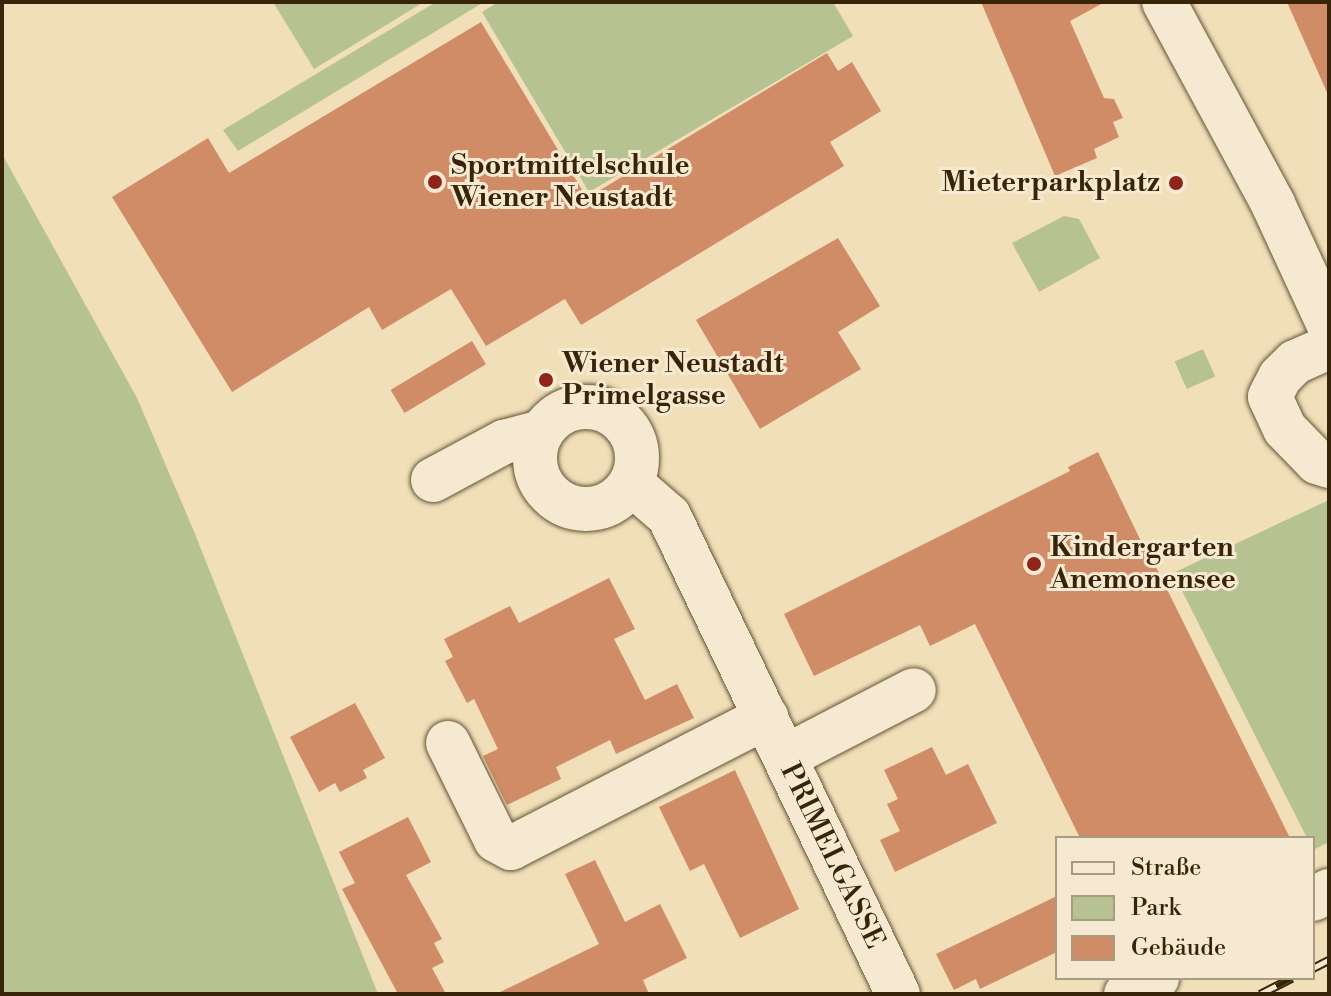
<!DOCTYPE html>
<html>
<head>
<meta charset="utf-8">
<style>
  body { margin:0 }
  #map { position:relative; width:1331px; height:996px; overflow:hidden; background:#f0dfb8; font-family:"Libre Bodoni",serif }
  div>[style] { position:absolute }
  .green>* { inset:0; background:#b6c292; transform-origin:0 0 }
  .building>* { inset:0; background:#d08c67; transform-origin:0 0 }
  .roads { filter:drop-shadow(0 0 2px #665435) drop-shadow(0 0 2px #665435) }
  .minor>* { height:44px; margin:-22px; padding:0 22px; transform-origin:22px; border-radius:22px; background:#f5ead1 }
  .minor>.ring { margin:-22px; padding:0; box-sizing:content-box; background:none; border:44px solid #f5ead1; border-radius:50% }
  .rail>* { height:9px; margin-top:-4.5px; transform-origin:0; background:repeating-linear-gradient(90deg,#f5ead1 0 18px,#382509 0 36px); box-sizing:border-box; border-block:2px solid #382509 }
  .dots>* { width:22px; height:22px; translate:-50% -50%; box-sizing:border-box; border:4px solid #f5ead1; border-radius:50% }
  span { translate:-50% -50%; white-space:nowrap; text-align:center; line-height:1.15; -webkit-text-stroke:6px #f5ead1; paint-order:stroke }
  .poi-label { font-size:28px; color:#382509; font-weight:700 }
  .left { translate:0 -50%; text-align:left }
  .right { translate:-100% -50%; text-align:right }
  .street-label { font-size:28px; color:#382509 }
  .frame { position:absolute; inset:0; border:4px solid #382509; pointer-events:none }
  .legend { position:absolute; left:1055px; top:836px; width:260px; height:144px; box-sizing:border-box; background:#f5ead1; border:2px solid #a99b81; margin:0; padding:10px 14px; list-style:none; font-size:24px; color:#382509 }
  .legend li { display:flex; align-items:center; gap:16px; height:40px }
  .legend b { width:40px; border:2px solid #a99b81 }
</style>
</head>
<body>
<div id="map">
  <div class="green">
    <div style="clip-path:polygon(273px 2px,424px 2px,314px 69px)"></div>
    <div style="clip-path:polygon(436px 2px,484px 2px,238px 151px,223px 130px)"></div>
    <div style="clip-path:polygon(498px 2px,833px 2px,853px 36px,589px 192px,482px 12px)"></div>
    <div style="clip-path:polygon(2px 154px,137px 398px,193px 529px,378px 994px,2px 994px)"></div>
    <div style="clip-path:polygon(1064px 216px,1079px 219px,1100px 258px,1039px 292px,1012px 243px)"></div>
    <div style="left:1203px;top:349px;width:30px;height:31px;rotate:66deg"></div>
    <div style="clip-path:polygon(1329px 500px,1329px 842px,1313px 850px,1313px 838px,1307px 838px,1173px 573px)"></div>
  </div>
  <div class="building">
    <div style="clip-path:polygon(981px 2px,1105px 2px,1070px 21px,1104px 98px,1114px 99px,1123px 118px,1113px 122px,1119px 137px,1094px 149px,1097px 158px,1055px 176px)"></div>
    <div style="clip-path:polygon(1287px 2px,1329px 2px,1329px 97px)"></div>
    <div style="clip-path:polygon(481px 22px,587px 198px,827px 53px,838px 71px,852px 62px,881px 111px,830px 142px,844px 166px,581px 325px,565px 299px,486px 346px,451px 289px,382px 330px,369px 307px,232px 392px,112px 197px,208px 138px,229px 173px)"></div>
    <div style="clip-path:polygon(838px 238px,880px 306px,838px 332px,861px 369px,760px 429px,696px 320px)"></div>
    <div style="left:472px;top:341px;width:27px;height:95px;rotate:59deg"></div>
    <div style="clip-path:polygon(1098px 452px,1150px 560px,1152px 559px,1290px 838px,1080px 838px,975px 624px,930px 646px,920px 625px,814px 676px,784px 614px,1070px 471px,1068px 467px)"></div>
    <div style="clip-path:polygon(609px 578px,635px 629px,614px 639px,645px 700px,677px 684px,694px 718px,616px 754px,610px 740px,556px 767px,561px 779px,507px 805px,483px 756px,498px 749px,474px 699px,467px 703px,445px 661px,453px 657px,444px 639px,510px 606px,519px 623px)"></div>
    <div style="clip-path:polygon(355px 703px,385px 758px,363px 770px,367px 778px,340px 792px,335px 783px,319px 792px,290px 737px)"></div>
    <div style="clip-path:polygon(932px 747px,946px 775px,968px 764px,997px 823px,895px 872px,880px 840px,900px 831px,887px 804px,898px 799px,884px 770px)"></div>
    <div style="clip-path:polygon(735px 770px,799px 909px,740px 938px,704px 864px,690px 871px,659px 807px)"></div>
    <div style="clip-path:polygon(408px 817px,431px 862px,406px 875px,442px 939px,434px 943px,444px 962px,432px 968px,446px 994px,398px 994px,342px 889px,355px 883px,339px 852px)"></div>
    <div style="clip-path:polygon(595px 860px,625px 922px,660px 904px,687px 958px,643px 980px,649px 994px,496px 994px,599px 944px,565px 874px)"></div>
    <div style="clip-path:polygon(1057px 896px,1057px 952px,980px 989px,976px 979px,954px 990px,936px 954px)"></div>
  </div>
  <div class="roads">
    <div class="minor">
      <div style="left:1164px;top:2px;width:230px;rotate:61.6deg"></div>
      <div style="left:1273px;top:204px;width:133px;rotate:65.2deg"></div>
      <div style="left:1329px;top:347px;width:37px;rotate:156deg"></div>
      <div style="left:1295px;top:362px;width:21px;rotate:135deg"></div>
      <div style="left:1280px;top:377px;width:22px;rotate:117deg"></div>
      <div style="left:1270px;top:397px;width:35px;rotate:65deg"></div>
      <div style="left:1285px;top:429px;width:46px;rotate:45.9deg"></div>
      <div style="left:1317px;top:462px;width:13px;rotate:18deg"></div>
      <div class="ring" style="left:535px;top:407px;width:58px;height:58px"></div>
      <div style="left:433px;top:480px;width:81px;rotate:-28.2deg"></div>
      <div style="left:504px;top:442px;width:38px;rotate:-15deg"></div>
      <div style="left:632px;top:484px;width:49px;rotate:40.9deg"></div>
      <div style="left:669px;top:516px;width:530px;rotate:64.4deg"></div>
      <div style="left:448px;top:743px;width:108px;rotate:63.7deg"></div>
      <div style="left:496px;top:840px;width:17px;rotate:28deg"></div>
      <div style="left:511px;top:848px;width:287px;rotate:-27.2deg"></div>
      <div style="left:785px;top:757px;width:145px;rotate:-27.4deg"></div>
      <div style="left:1313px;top:899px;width:18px;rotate:-27deg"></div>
      <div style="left:1126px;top:994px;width:35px;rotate:-27deg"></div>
    </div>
  </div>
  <div class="rail">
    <div style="left:1313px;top:968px;width:18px;rotate:-27deg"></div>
    <div style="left:1260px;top:994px;width:36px;rotate:-27deg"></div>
  </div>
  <div class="dots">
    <div style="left:435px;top:182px;background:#8f2418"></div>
    <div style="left:1176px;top:183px;background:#8f2418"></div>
    <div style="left:546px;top:380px;background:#8f2418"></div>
    <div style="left:1034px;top:564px;background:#8f2418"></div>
  </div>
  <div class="poi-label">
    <span class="left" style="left:451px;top:182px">Sportmittelschule<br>Wiener Neustadt</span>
    <span class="right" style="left:1160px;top:183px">Mieterparkplatz</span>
    <span class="left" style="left:562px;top:380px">Wiener Neustadt<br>Primelgasse</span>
    <span class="left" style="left:1050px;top:564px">Kindergarten<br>Anemonensee</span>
  </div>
  <div class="street-label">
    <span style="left:832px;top:856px;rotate:64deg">PRIMELGASSE</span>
  </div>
  <div class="frame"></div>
  <ul class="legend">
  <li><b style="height:10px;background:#f5ead1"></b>Straße</li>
  <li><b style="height:22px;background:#b6c292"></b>Park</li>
  <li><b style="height:22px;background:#d08c67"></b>Gebäude</li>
  </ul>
</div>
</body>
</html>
